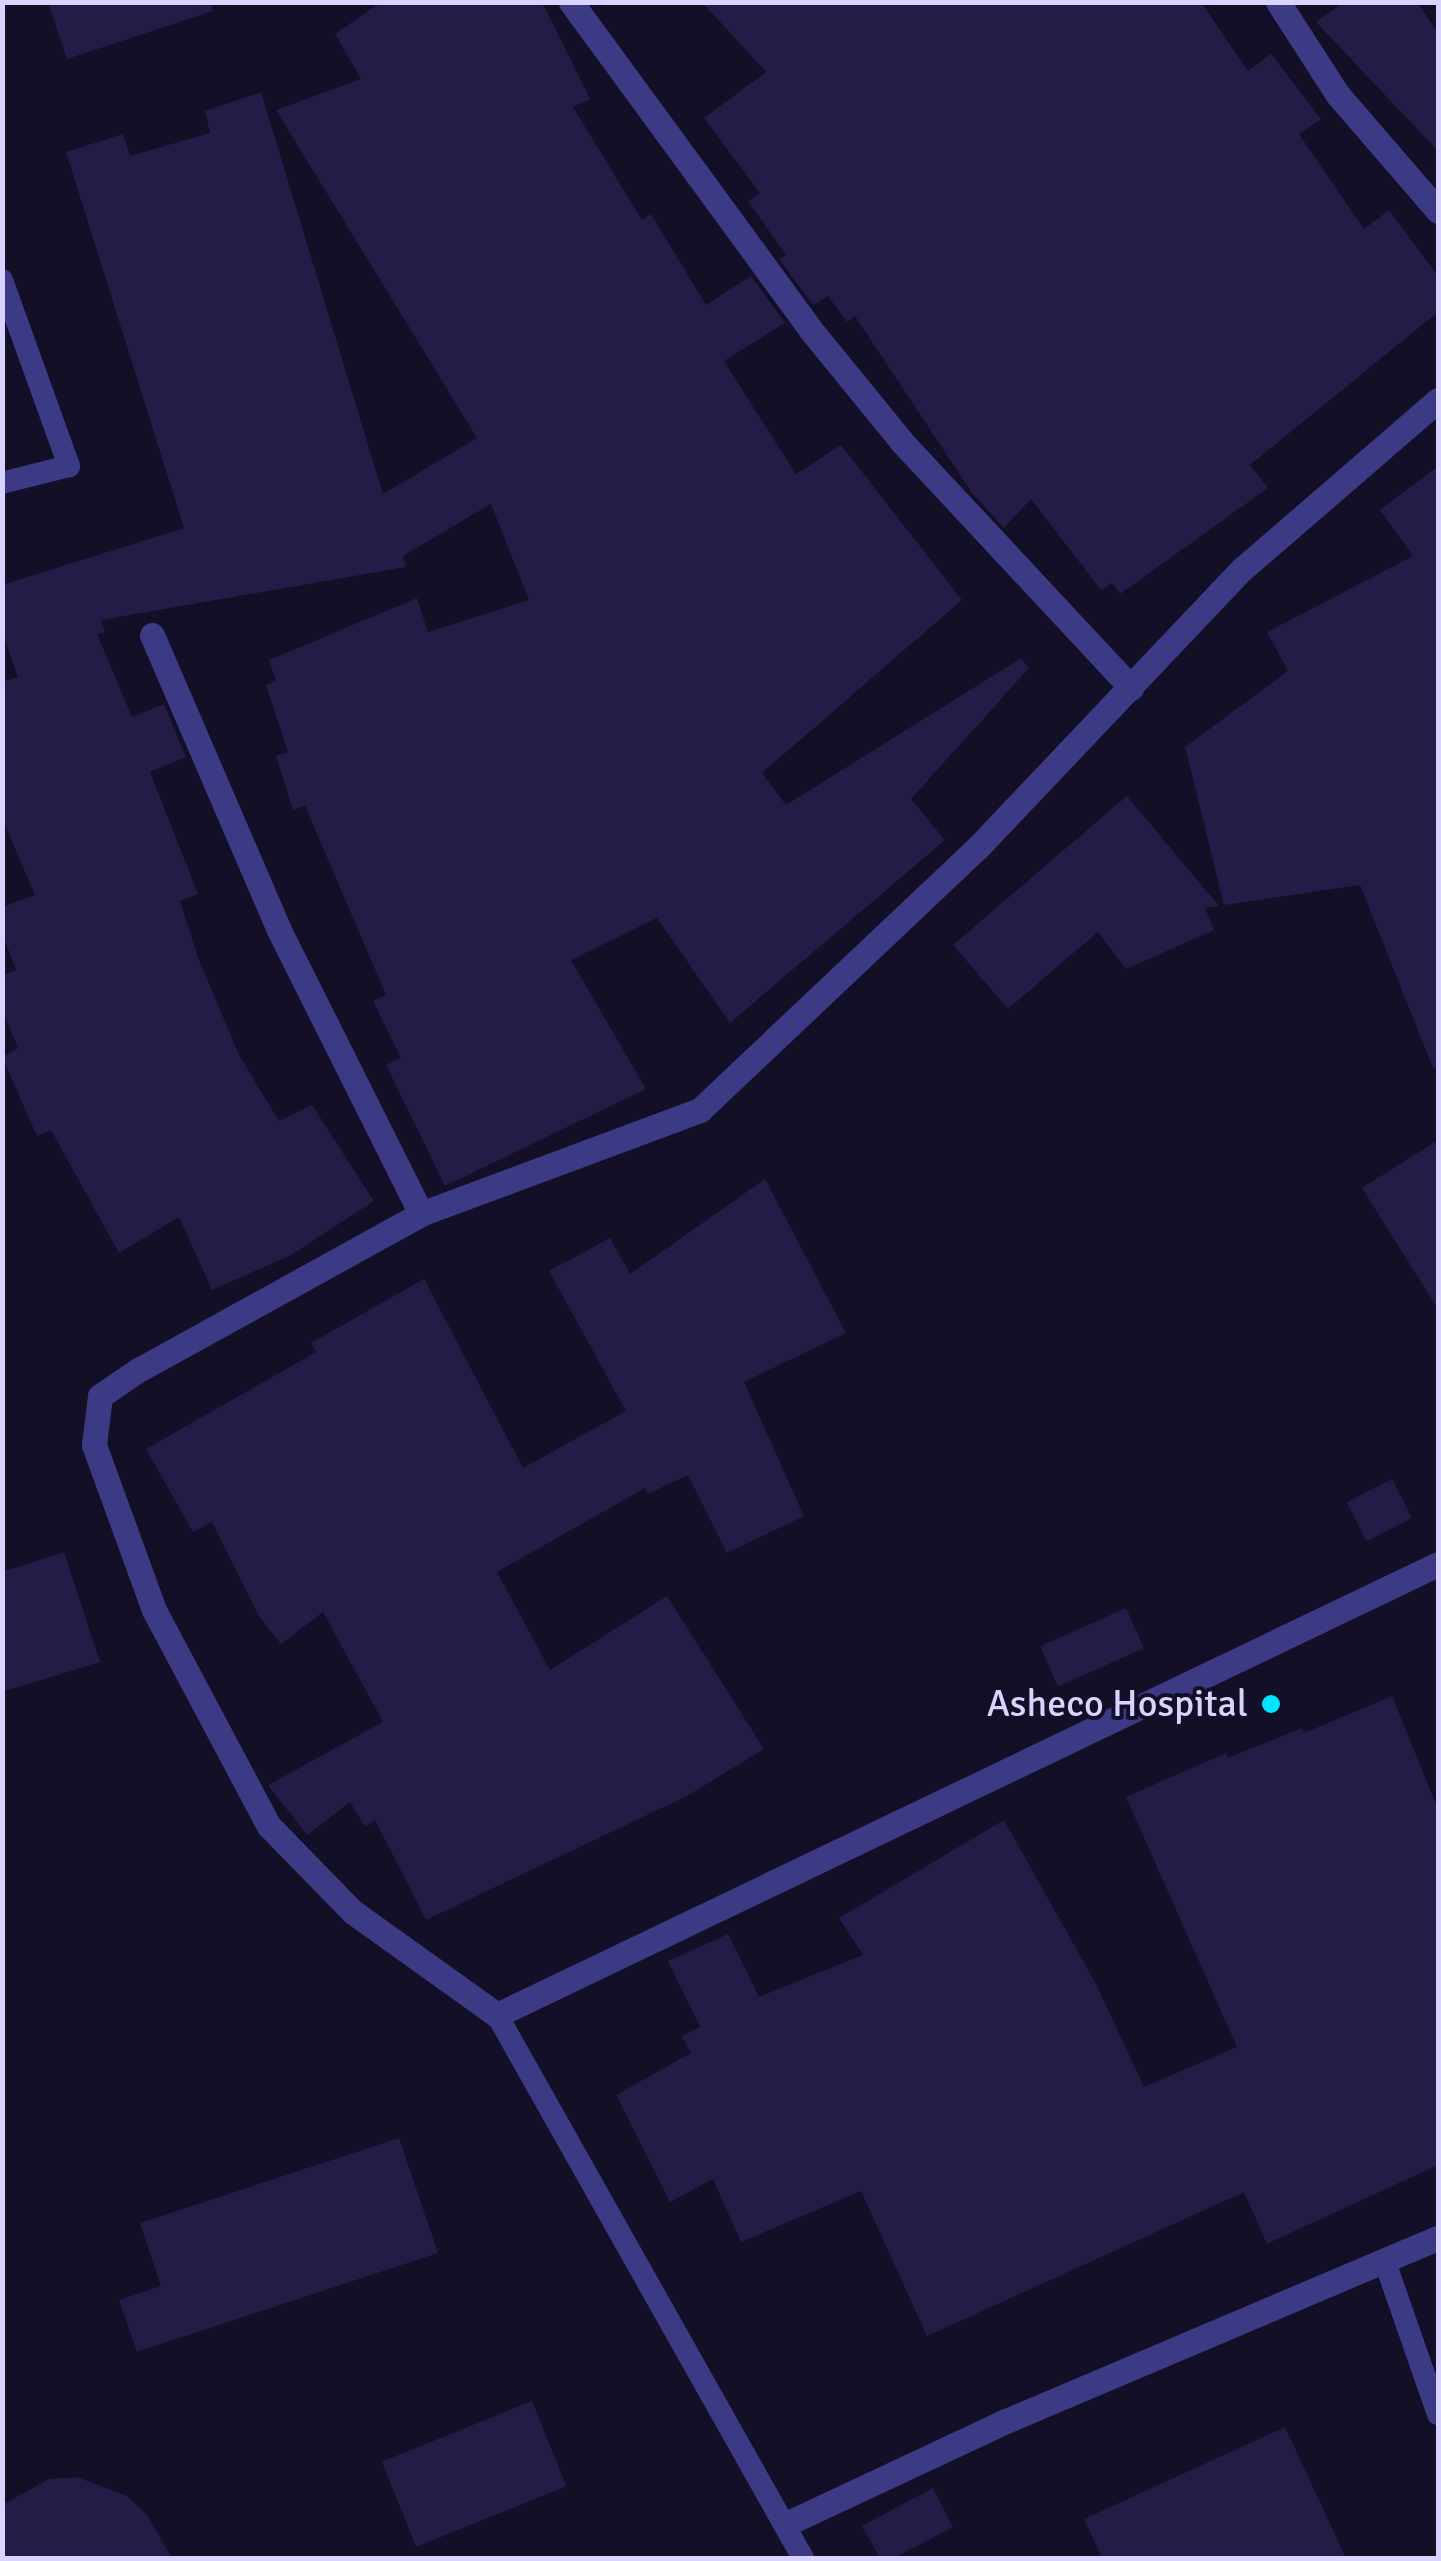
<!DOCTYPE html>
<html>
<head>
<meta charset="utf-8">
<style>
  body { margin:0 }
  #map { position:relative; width:1441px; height:2561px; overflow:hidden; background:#130f26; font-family:Signika,sans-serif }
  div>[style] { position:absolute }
  .building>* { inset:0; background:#241b47; transform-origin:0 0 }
  .lane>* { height:22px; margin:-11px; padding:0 11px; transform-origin:11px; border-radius:11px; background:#3d3a85 }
  .street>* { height:25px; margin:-12.5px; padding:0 12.5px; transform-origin:12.5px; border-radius:12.5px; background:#3d3a85 }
  .dots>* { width:28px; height:28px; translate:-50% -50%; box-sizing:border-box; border:5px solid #130f26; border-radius:50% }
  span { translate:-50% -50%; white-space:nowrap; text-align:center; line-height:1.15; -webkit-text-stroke:8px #130f26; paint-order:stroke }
  .poi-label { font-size:38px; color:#d9d4ff }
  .right { translate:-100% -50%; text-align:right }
  .frame { position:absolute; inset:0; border:5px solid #d9d4ff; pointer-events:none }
</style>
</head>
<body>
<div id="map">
  <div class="building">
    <div style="clip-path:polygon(48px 2px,212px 2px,213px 11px,67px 59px)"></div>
    <div style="clip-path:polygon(381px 2px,542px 2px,590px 99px,573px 107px,642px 220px,651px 214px,706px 305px,751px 276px,785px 323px,724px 361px,796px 474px,841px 445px,962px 600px,762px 773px,786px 805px,1021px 658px,1029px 668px,911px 799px,945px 840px,730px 1023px,657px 918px,571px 960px,646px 1089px,445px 1186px,386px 1065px,401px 1058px,373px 1001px,386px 995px,305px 806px,293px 810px,276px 756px,288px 752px,266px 685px,276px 681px,269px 660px,417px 598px,428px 632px,529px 600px,491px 504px,403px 556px,406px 567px,101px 620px,105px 632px,97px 634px,132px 717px,164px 704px,186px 757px,150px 772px,198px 894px,180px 901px,199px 960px,239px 1055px,279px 1121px,312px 1105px,374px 1201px,291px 1255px,212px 1290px,179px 1217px,119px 1253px,51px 1130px,37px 1136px,2px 1057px,18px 1048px,2px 1010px,2px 975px,16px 970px,2px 933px,2px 907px,35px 895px,2px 818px,2px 682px,18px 677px,2px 632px,2px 585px,184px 528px,66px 152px,123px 134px,130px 156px,210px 133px,205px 111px,261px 92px,383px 494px,477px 438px,276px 110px,361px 79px,335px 34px)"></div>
    <div style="clip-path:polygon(702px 2px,1201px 2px,1248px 71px,1271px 54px,1321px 119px,1299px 134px,1364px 229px,1389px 210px,1438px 276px,1438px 312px,1250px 465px,1268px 488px,1120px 594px,1112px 583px,1101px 590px,1031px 499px,1004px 528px,972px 493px,855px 316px,847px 322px,828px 296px,813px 305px,779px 259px,786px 255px,748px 201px,760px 193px,704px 118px,766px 72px)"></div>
    <div style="clip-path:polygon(1344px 2px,1417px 2px,1438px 33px,1438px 151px,1316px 22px)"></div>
    <div style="clip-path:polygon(1438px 466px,1438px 1067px,1433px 1068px,1360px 885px,1224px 905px,1185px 747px,1288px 671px,1267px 632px,1413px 556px,1380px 510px)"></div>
    <div style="clip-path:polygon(1127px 796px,1219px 906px,1205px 908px,1214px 930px,1126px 969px,1098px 932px,1008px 1009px,953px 945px)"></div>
    <div style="clip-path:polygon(1438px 1140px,1438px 1309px,1362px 1188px)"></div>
    <div style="clip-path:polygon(765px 1179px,846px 1333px,744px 1382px,804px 1516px,727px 1553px,688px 1475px,648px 1494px,645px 1488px,497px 1572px,550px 1670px,667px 1596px,764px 1749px,687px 1796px,426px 1920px,375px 1820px,365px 1827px,350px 1802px,307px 1835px,268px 1785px,383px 1722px,323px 1612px,281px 1644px,259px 1616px,212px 1522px,193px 1532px,146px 1449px,316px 1352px,311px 1343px,424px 1279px,523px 1468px,626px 1411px,549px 1271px,610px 1238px,630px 1274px)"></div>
    <div style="left:1392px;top:1479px;width:44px;height:51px;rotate:63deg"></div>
    <div style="clip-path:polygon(64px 1552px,100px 1662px,2px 1692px,2px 1572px)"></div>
    <div style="left:1126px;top:1608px;width:44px;height:94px;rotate:66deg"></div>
    <div style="clip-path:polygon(1392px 1696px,1438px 1809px,1438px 2165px,1267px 2244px,1244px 2192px,927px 2336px,861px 2191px,741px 2242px,713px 2179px,670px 2202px,616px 2095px,691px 2053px,682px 2036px,700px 2027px,668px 1961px,728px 1934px,759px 1997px,863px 1955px,839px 1918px,1004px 1820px,1096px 1984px,1144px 2087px,1237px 2047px,1126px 1797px,1226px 1753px,1228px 1758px,1302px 1728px,1304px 1733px)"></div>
    <div style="clip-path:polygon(399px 2138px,438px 2253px,137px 2352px,119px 2300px,161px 2286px,140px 2223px)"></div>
    <div style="left:532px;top:2401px;width:92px;height:162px;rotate:68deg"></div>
    <div style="clip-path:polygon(1285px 2427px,1346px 2558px,1102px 2558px,1084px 2519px)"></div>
    <div style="clip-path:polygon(77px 2477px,127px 2496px,147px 2515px,172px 2558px,2px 2558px,2px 2505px,49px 2479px)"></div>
    <div style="clip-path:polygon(933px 2488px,953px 2527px,894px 2558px,880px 2558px,862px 2526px)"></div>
  </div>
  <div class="lane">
    <div style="left:2px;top:280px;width:198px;rotate:70.2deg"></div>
    <div style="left:69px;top:466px;width:69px;rotate:165.8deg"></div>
    <div style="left:497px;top:2015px;width:623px;rotate:60.6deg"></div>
    <div style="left:1385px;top:2262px;width:161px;rotate:70.8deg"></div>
  </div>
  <div class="street">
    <div style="left:571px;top:2px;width:405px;rotate:53.8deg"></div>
    <div style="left:810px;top:329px;width:146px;rotate:50.8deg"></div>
    <div style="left:902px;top:442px;width:336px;rotate:47deg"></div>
    <div style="left:1278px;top:2px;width:111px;rotate:57.2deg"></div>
    <div style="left:1338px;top:95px;width:153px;rotate:49.2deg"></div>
    <div style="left:1438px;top:400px;width:260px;rotate:139.2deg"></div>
    <div style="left:1241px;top:570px;width:383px;rotate:133.5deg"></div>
    <div style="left:977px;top:848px;width:381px;rotate:136.6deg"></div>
    <div style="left:700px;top:1110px;width:298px;rotate:159.6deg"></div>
    <div style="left:421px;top:1214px;width:323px;rotate:151.1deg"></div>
    <div style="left:138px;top:1370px;width:46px;rotate:145.6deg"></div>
    <div style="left:100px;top:1396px;width:49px;rotate:97deg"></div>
    <div style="left:94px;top:1445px;width:176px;rotate:70deg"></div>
    <div style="left:154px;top:1610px;width:245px;rotate:62deg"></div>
    <div style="left:269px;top:1826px;width:120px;rotate:45.7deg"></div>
    <div style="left:353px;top:1912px;width:177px;rotate:35.6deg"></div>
    <div style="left:497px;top:2015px;width:1043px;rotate:-25.61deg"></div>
    <div style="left:152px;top:635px;width:319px;rotate:66.7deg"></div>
    <div style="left:278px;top:928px;width:320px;rotate:63.4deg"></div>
    <div style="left:786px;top:2524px;width:243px;rotate:-25.1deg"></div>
    <div style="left:1006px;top:2421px;width:469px;rotate:-23deg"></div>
  </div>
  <div class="dots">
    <div style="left:1271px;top:1704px;background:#00e5ff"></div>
  </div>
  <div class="poi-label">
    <span class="right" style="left:1248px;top:1704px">Asheco Hospital</span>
  </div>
  <div class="frame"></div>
</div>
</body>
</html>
